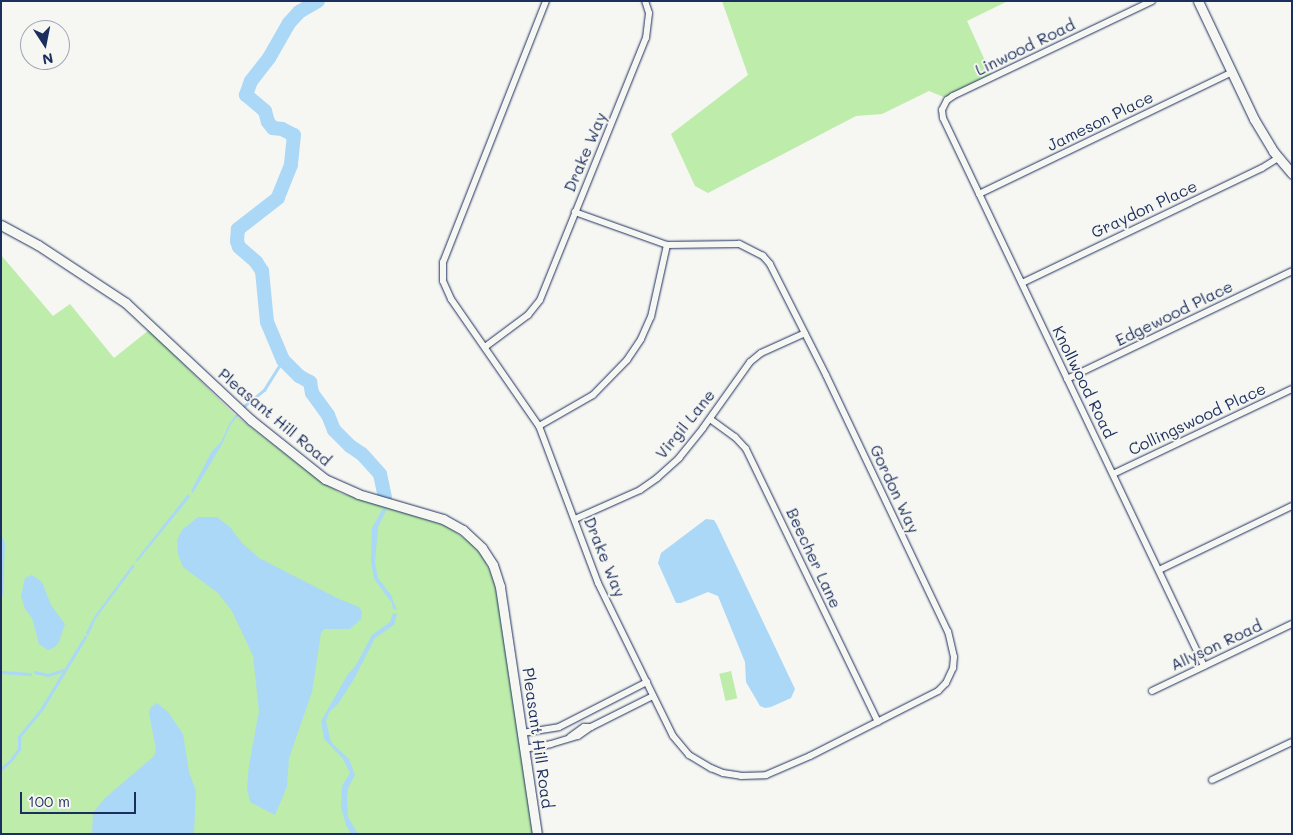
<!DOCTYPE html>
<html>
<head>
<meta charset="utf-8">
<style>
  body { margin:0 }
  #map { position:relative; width:1293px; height:835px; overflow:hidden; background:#f6f6f2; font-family:Mali,sans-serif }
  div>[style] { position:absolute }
  .green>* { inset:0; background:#bdecab; transform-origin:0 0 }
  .water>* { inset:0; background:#abd8f7 }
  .stream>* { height:2.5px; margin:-1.25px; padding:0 1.25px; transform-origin:1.25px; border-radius:1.25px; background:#abd8f7 }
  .river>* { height:14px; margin:-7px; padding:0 7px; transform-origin:7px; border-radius:7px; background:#abd8f7 }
  .roads { filter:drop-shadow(0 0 1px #1b2f5e) drop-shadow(0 0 1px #1b2f5e) }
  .street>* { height:6px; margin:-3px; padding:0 3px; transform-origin:3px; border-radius:3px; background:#f6f6f2 }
  .secondary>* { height:9px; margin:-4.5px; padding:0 4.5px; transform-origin:4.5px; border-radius:4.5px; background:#f6f6f2 }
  span { translate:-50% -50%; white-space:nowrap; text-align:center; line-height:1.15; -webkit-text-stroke:4px #f6f6f2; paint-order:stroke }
  .street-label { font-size:16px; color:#1b2f5e }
  .frame { position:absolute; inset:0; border:2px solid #1b2f5e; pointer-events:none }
  .north { position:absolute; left:20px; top:20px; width:50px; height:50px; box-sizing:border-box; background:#f6f6f2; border:1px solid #9ea6b7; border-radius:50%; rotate:169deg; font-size:14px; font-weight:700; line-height:20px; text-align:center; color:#1b2f5e }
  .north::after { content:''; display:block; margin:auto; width:18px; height:22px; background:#1b2f5e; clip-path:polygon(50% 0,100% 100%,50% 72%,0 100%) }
  .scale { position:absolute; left:20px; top:792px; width:116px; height:22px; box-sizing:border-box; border:2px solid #1b2f5e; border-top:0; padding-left:6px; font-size:15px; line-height:18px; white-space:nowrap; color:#1b2f5e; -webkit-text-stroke:4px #f6f6f2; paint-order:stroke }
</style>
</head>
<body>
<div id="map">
  <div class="green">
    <div style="clip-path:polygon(722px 1px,1008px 1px,967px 21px,992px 76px,946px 98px,929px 91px,882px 114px,856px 116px,708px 193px,695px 186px,671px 134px,748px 75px)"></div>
    <div style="clip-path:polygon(1px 255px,53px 316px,70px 304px,114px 358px,149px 330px,235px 415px,307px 471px,340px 493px,447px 526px,469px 542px,483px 557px,493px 578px,499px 604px,533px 834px,1px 834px)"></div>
    <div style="left:731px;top:671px;width:28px;height:12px;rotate:77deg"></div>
  </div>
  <div class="water">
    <div style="clip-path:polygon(236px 415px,238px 416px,231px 424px,222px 444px,193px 493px,191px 491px,212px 451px,221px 442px,230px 422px)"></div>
    <div style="clip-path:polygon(188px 494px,190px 497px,137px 562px,136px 560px)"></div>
    <div style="clip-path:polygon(383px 508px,387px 509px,378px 527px,375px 563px,378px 578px,391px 595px,397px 610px,393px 609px,392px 603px,374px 579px,371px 562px,372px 528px)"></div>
    <div style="clip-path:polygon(198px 517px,217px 517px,230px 527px,242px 543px,259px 558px,339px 599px,359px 607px,362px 611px,361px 619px,350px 629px,324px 629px,321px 633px,312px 692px,289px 758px,287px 787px,275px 815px,250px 802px,247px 788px,249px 765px,259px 711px,253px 656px,232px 611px,218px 593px,183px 567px,178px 554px,177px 540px,182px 530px)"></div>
    <div style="clip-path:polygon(706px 519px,714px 520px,717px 525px,795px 689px,791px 698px,771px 707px,765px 708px,760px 706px,746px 682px,745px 662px,718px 596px,708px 592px,681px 603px,676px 603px,658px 563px,661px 553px)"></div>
    <div style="clip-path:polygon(1px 534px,5px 543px,3px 596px,1px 596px)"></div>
    <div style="clip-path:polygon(133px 564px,134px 567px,96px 618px,88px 636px,86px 633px,94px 617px)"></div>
    <div style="clip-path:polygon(32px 575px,42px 582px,51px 605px,65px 624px,59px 642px,55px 647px,48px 650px,39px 644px,32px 618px,25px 609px,21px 596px,25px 578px)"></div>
    <div style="clip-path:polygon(393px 613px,397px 614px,394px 625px,375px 638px,354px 679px,338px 704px,329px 712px,326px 721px,331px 742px,349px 759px,355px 775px,348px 788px,347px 799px,348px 817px,358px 834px,351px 834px,346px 825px,341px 807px,342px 786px,350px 773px,343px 759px,324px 739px,321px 721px,348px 674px,356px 665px,372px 635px,390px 622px)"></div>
    <div style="clip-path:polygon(157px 703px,168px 712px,183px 734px,189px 772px,196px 791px,194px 834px,92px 834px,93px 813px,105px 798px,154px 756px,156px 749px,149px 713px,151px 707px)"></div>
  </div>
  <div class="stream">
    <div style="left:243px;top:407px;width:27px;rotate:-39deg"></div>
    <div style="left:264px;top:390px;width:36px;rotate:-58deg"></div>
    <div style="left:1px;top:672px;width:29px;rotate:4deg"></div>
    <div style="left:35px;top:672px;width:13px;rotate:13deg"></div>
    <div style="left:48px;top:675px;width:17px;rotate:-17deg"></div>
    <div style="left:11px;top:760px;width:14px;rotate:-54deg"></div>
    <div style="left:19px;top:749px;width:12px;rotate:-90deg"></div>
    <div style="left:19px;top:737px;width:35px;rotate:-51deg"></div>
    <div style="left:41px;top:710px;width:85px;rotate:-58.9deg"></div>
    <div style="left:1px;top:769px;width:11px;rotate:-41deg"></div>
  </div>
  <div class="river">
    <div style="left:318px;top:1px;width:22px;rotate:150deg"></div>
    <div style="left:299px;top:12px;width:15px;rotate:132deg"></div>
    <div style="left:289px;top:23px;width:40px;rotate:119.7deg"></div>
    <div style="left:269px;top:58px;width:29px;rotate:128deg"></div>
    <div style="left:251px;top:81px;width:15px;rotate:110deg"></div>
    <div style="left:246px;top:95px;width:25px;rotate:40deg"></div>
    <div style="left:265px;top:111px;width:11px;rotate:75deg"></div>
    <div style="left:268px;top:122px;width:8px;rotate:50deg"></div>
    <div style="left:273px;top:128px;width:9px;rotate:6deg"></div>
    <div style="left:282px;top:129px;width:13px;rotate:27deg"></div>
    <div style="left:294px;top:135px;width:30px;rotate:96deg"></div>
    <div style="left:291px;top:165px;width:35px;rotate:112deg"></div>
    <div style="left:278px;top:198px;width:51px;rotate:142.2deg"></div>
    <div style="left:238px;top:229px;width:12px;rotate:95deg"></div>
    <div style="left:237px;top:241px;width:6px;rotate:72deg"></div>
    <div style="left:239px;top:247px;width:23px;rotate:41deg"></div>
    <div style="left:256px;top:262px;width:11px;rotate:56deg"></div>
    <div style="left:262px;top:271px;width:51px;rotate:84.4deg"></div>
    <div style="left:267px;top:322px;width:41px;rotate:67.2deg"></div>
    <div style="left:283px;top:360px;width:23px;rotate:45deg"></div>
    <div style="left:299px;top:376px;width:13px;rotate:29deg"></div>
    <div style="left:310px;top:382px;width:11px;rotate:80deg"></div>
    <div style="left:312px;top:393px;width:27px;rotate:54deg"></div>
    <div style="left:328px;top:415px;width:16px;rotate:68deg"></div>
    <div style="left:334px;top:430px;width:23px;rotate:45deg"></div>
    <div style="left:350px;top:446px;width:14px;rotate:34deg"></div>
    <div style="left:362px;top:454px;width:27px;rotate:48deg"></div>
    <div style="left:380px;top:474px;width:24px;rotate:78deg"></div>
  </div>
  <div class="roads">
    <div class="street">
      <div style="left:546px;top:1px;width:281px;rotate:111.5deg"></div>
      <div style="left:443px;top:262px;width:19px;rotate:90deg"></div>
      <div style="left:443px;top:281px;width:20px;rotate:66deg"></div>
      <div style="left:451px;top:299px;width:155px;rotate:55.3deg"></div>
      <div style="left:539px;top:426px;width:168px;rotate:69.4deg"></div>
      <div style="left:598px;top:583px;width:170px;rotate:63.9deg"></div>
      <div style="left:673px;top:736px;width:25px;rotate:50deg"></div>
      <div style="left:689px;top:755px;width:26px;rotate:31deg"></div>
      <div style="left:711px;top:768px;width:13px;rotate:23deg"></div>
      <div style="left:723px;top:773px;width:18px;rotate:9deg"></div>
      <div style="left:741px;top:776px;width:25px;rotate:-2deg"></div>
      <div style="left:766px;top:775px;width:48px;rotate:-23.4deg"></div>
      <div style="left:810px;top:756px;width:144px;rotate:-26.9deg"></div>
      <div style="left:938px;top:691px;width:11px;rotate:-45deg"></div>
      <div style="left:946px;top:683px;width:17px;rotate:-65deg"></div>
      <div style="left:953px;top:668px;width:11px;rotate:-85deg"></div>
      <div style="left:954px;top:657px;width:26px;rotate:-103deg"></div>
      <div style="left:948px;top:632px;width:284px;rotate:-115.4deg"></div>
      <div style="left:826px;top:375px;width:124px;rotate:-116.8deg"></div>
      <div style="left:770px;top:264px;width:11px;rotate:-131deg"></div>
      <div style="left:763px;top:256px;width:27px;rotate:-153deg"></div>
      <div style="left:739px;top:244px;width:72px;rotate:179.2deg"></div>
      <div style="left:667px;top:245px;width:98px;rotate:-160.3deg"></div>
      <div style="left:1152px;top:1px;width:221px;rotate:154.5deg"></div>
      <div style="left:953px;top:96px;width:7px;rotate:146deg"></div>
      <div style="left:947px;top:100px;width:11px;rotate:117deg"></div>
      <div style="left:942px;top:110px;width:8px;rotate:83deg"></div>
      <div style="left:943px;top:118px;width:607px;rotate:64.53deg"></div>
      <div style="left:979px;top:194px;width:281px;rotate:-25.7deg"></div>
      <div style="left:1022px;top:283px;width:266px;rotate:-25.6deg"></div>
      <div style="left:1262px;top:168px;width:19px;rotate:-32deg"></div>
      <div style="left:485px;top:347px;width:54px;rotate:-36.7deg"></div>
      <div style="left:528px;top:315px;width:19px;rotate:-51deg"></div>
      <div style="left:540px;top:300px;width:283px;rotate:-68deg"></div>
      <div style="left:646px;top:38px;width:25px;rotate:-83deg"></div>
      <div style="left:649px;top:13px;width:13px;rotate:-108deg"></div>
      <div style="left:1067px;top:379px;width:250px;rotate:-25.6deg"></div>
      <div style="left:710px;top:419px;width:31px;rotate:36deg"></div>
      <div style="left:735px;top:437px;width:16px;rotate:47deg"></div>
      <div style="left:746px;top:449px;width:303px;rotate:64.2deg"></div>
      <div style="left:539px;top:426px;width:62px;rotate:-29.9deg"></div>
      <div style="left:593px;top:395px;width:49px;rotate:-45.8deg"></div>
      <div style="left:627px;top:360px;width:25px;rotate:-56deg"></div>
      <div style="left:641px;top:339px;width:24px;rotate:-66deg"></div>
      <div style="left:651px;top:317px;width:74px;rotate:-77.5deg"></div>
      <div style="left:1113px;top:474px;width:198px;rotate:-25.4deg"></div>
      <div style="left:575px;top:519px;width:71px;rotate:-24deg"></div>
      <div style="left:640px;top:490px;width:21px;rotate:-35deg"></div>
      <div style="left:657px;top:478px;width:30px;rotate:-42deg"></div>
      <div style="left:679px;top:458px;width:38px;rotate:-51deg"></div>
      <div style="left:703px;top:428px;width:81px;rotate:-54.5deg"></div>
      <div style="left:750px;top:362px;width:14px;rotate:-39deg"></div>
      <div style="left:761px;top:353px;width:48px;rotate:-24.4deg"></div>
      <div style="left:1159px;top:570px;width:148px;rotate:-25.7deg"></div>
      <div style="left:1152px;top:691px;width:155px;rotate:-25.6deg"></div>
      <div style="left:522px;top:733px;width:37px;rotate:-9deg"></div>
      <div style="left:559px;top:727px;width:99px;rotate:-27.1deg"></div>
      <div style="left:570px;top:737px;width:17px;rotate:-36deg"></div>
      <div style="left:584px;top:727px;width:7px"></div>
      <div style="left:524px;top:749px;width:27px;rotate:-10deg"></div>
      <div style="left:551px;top:744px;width:28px;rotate:-17deg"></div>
      <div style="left:578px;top:736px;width:16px;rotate:-35deg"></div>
      <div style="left:591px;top:727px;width:69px;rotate:-26.6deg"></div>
      <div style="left:1212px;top:780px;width:89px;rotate:-25.4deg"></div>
    </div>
    <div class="secondary">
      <div style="left:1198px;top:1px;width:131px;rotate:64.6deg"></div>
      <div style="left:1254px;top:119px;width:37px;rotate:59deg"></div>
      <div style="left:1273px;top:151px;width:30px;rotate:50deg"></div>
      <div style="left:1px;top:225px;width:42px;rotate:28.4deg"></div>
      <div style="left:38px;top:245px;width:105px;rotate:33.4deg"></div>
      <div style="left:126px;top:303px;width:171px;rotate:43.1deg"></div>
      <div style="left:251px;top:420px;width:95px;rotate:38.6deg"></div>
      <div style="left:325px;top:479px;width:36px;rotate:24deg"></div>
      <div style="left:358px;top:494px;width:89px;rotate:16.4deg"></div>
      <div style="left:443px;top:519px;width:23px;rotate:29deg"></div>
      <div style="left:463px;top:530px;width:26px;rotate:43deg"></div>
      <div style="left:482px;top:548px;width:20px;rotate:57deg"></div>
      <div style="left:493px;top:565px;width:23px;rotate:72deg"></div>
      <div style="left:500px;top:587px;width:250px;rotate:81.5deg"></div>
    </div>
  </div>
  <div class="street-label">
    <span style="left:1025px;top:47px;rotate:-26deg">Linwood Road</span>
    <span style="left:1100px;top:121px;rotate:-26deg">Jameson Place</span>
    <span style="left:585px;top:152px;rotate:-67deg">Drake Way</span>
    <span style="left:1144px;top:209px;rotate:-25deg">Graydon Place</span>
    <span style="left:1174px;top:313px;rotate:-26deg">Edgewood Place</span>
    <span style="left:1084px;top:382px;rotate:64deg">Knollwood Road</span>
    <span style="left:275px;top:417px;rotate:40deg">Pleasant Hill Road</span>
    <span style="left:1197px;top:419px;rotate:-25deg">Collingswood Place</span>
    <span style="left:685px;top:424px;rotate:-51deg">Virgil Lane</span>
    <span style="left:895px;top:489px;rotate:65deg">Gordon Way</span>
    <span style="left:605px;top:557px;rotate:68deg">Drake Way</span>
    <span style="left:814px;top:558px;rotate:65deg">Beecher Lane</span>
    <span style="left:1216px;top:645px;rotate:-25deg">Allyson Road</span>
    <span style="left:538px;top:738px;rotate:82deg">Pleasant Hill Road</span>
  </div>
  <div class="frame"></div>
  <div class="north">N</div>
  <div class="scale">100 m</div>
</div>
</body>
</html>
